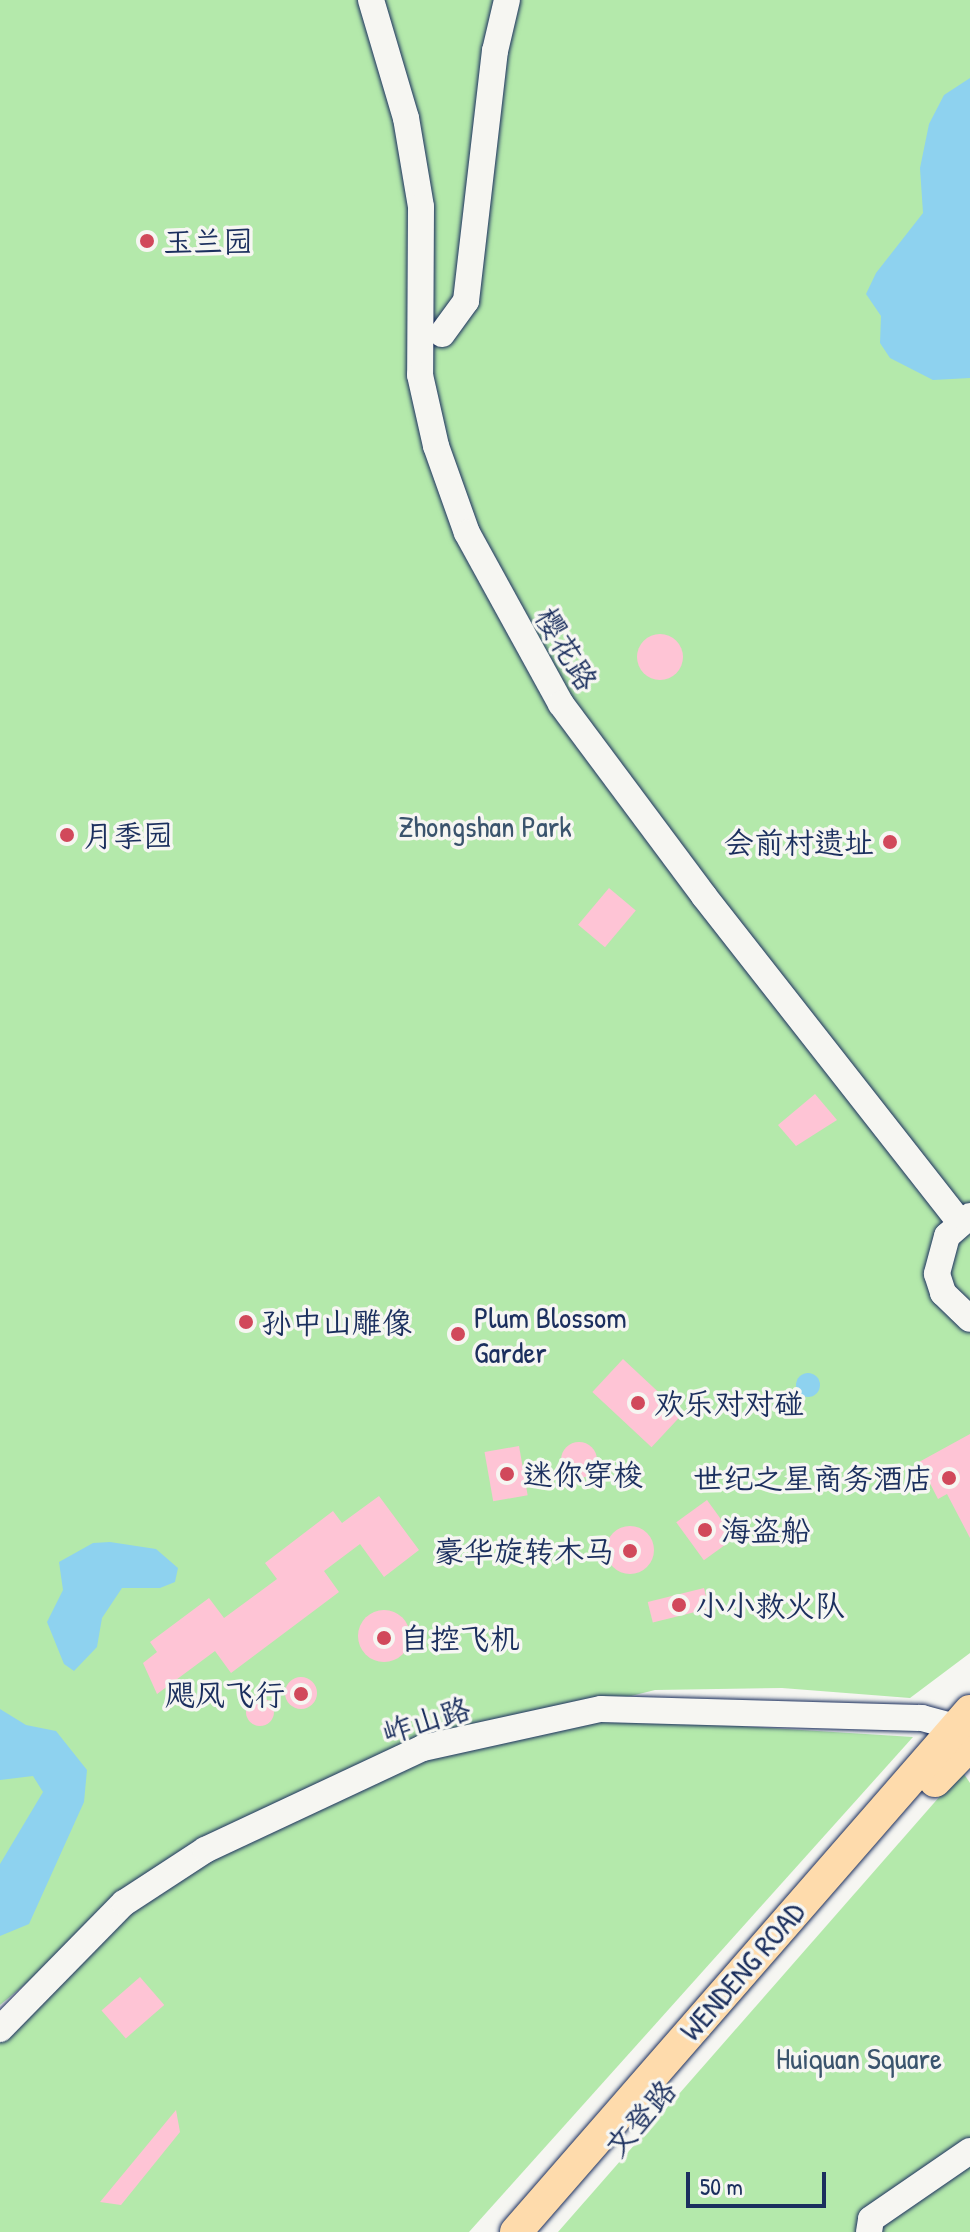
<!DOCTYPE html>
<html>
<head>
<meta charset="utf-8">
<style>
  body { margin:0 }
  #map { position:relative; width:970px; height:2232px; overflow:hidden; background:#f6f6f2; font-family:"Patrick Hand","LXGW WenKai TC",sans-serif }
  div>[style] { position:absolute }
  .green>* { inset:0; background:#b4e9ab }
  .water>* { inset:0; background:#8ed2ef }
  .round { border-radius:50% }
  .building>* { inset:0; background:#fec4d5; transform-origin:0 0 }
  .roads { filter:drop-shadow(0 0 2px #1b2f5e) drop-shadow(0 0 2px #1b2f5e) }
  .minor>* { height:26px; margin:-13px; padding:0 13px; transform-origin:13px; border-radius:13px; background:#f6f6f2 }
  .major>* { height:32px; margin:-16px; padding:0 16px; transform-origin:16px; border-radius:16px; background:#fedbac }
  .dots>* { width:22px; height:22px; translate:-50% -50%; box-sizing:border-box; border:4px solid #f6f6f2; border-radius:50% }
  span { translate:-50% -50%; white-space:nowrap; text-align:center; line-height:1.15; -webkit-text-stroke:7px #f6f6f2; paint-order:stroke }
  .poi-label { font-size:30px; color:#1b2f5e }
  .left { translate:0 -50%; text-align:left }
  .right { translate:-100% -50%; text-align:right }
  .street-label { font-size:30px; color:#1b2f5e }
  .park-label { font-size:30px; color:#3a546d }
  .scale { position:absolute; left:686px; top:2172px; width:140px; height:36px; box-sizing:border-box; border:4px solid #1b2f5e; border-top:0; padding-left:10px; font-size:24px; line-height:28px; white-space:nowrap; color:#1b2f5e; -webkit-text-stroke:6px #f6f6f2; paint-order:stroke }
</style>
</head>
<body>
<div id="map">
  <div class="green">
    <div style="clip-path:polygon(0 0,970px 0,970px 1653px,910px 1698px,782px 1688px,655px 1690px,423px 1748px,124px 1903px,0 2005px)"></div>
    <div style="clip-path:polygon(599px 1717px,913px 1737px,469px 2232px,0 2232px,0 2041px,131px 1909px,217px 1852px,426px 1756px)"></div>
    <div style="clip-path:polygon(962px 1771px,970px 1783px,970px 2232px,558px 2232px)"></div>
  </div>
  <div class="water">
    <div style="clip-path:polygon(970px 78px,970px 378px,933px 380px,890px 358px,880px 343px,881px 316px,866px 294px,876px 273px,923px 213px,920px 168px,929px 124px,944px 95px)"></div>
    <div class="round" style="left:796px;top:1373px;width:24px;height:24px"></div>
    <div style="clip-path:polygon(110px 1542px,156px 1549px,178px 1568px,175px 1582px,160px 1588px,122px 1588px,102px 1618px,97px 1647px,74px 1671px,64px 1664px,47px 1622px,63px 1590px,59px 1562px,93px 1543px)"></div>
    <div style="clip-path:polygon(0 1709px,26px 1725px,56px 1731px,87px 1770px,84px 1802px,29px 1924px,0 1936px,0 1864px,43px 1792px,33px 1776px,0 1780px)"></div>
  </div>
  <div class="building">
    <div class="round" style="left:637px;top:634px;width:46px;height:46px"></div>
    <div style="left:609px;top:888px;width:35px;height:48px;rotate:40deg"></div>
    <div style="clip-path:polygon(815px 1094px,837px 1120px,796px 1146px,778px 1125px)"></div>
    <div style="left:623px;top:1359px;width:81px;height:45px;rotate:43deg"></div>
    <div style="clip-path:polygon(970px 1434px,970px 1538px,947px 1494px,938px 1499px,919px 1462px)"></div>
    <div class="round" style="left:561px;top:1442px;width:36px;height:36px"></div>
    <div style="left:519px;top:1446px;width:50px;height:35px;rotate:80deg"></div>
    <div style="clip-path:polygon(379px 1496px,419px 1550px,384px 1577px,360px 1544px,324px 1571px,339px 1592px,231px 1673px,215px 1651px,157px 1694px,143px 1663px,157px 1652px,150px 1642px,209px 1598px,224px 1618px,277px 1579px,265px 1563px,333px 1511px,342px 1523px)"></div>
    <div style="left:707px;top:1500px;width:47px;height:38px;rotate:54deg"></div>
    <div class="round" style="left:606px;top:1526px;width:48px;height:48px"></div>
    <div style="left:704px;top:1588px;width:21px;height:58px;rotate:76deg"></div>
    <div class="round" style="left:358px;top:1610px;width:52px;height:52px"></div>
    <div class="round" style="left:285px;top:1677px;width:32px;height:32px"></div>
    <div class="round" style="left:246px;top:1698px;width:28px;height:28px"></div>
    <div style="left:140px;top:1977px;width:37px;height:51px;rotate:49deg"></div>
    <div style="clip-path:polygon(176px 2110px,180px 2132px,121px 2205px,100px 2202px)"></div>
  </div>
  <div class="roads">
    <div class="minor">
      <div style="left:371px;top:0;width:123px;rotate:73.5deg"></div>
      <div style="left:406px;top:118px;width:90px;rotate:80.4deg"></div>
      <div style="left:421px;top:207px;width:168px;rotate:90.3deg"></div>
      <div style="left:420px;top:375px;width:73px;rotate:77.3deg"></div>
      <div style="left:436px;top:446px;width:92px;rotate:70.4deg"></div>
      <div style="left:467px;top:533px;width:195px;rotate:61.2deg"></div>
      <div style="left:561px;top:704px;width:239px;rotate:53.3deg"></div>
      <div style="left:704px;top:896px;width:415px;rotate:51.9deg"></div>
      <div style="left:442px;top:334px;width:41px;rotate:-54deg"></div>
      <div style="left:466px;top:301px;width:252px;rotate:-83.4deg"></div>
      <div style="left:495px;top:51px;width:52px;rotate:-76.8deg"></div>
      <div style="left:970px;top:1216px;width:30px;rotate:139deg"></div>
      <div style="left:947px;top:1236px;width:39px;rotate:105deg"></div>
      <div style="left:937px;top:1274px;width:20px;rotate:72deg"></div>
      <div style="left:943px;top:1293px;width:37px;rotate:44deg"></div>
      <div style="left:0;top:2029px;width:177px;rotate:-45.5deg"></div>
      <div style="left:124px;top:1903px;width:97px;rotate:-33.2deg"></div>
      <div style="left:205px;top:1850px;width:241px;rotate:-25.1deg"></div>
      <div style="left:423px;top:1748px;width:182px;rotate:-12.4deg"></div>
      <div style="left:601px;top:1709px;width:321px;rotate:1.6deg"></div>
      <div style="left:922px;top:1718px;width:50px;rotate:15.2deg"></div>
      <div style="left:869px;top:2232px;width:13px;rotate:-81deg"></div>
      <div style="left:871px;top:2219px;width:120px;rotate:-34.5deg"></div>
    </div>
    <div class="major">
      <div style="left:935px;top:1781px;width:50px;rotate:-45.8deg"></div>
      <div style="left:516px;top:2232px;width:691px;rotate:-48.93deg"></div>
    </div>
  </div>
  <div class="dots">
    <div style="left:147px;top:241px;background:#d1495b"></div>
    <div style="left:67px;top:835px;background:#d1495b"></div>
    <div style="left:890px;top:842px;background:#d1495b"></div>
    <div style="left:246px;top:1322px;background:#d1495b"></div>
    <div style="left:458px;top:1334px;background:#d1495b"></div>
    <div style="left:638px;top:1403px;background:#d1495b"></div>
    <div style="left:507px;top:1474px;background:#d1495b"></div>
    <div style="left:949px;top:1478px;background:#d1495b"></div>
    <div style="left:705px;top:1530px;background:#d1495b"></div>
    <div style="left:630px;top:1551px;background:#d1495b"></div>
    <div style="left:679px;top:1605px;background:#d1495b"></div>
    <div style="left:384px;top:1638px;background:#d1495b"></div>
    <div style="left:301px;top:1694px;background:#d1495b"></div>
  </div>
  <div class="poi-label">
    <span class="left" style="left:163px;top:241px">玉兰园</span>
    <span class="left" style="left:83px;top:835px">月季园</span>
    <span class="right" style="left:874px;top:842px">会前村遗址</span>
    <span class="left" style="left:474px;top:1334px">Plum Blossom<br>Garder</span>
    <span class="left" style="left:262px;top:1322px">孙中山雕像</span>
    <span class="left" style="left:654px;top:1403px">欢乐对对碰</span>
    <span class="left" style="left:523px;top:1474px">迷你穿梭</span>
    <span class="right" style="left:933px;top:1478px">世纪之星商务酒店</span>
    <span class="left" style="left:721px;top:1530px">海盗船</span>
    <span class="right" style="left:614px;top:1551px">豪华旋转木马</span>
    <span class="left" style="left:695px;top:1605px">小小救火队</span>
    <span class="left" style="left:400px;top:1638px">自控飞机</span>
    <span class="right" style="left:285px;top:1694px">飓风飞行</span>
  </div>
  <div class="street-label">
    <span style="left:567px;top:649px;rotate:59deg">樱花路</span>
    <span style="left:426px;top:1720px;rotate:-17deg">岞山路</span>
    <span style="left:742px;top:1971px;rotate:-49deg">WENDENG ROAD</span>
    <span style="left:640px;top:2118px;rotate:-49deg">文登路</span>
  </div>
  <div class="park-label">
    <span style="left:485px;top:826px">Zhongshan Park</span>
    <span style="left:859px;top:2058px">Huiquan Square</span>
  </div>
  <div class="scale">50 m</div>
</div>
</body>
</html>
